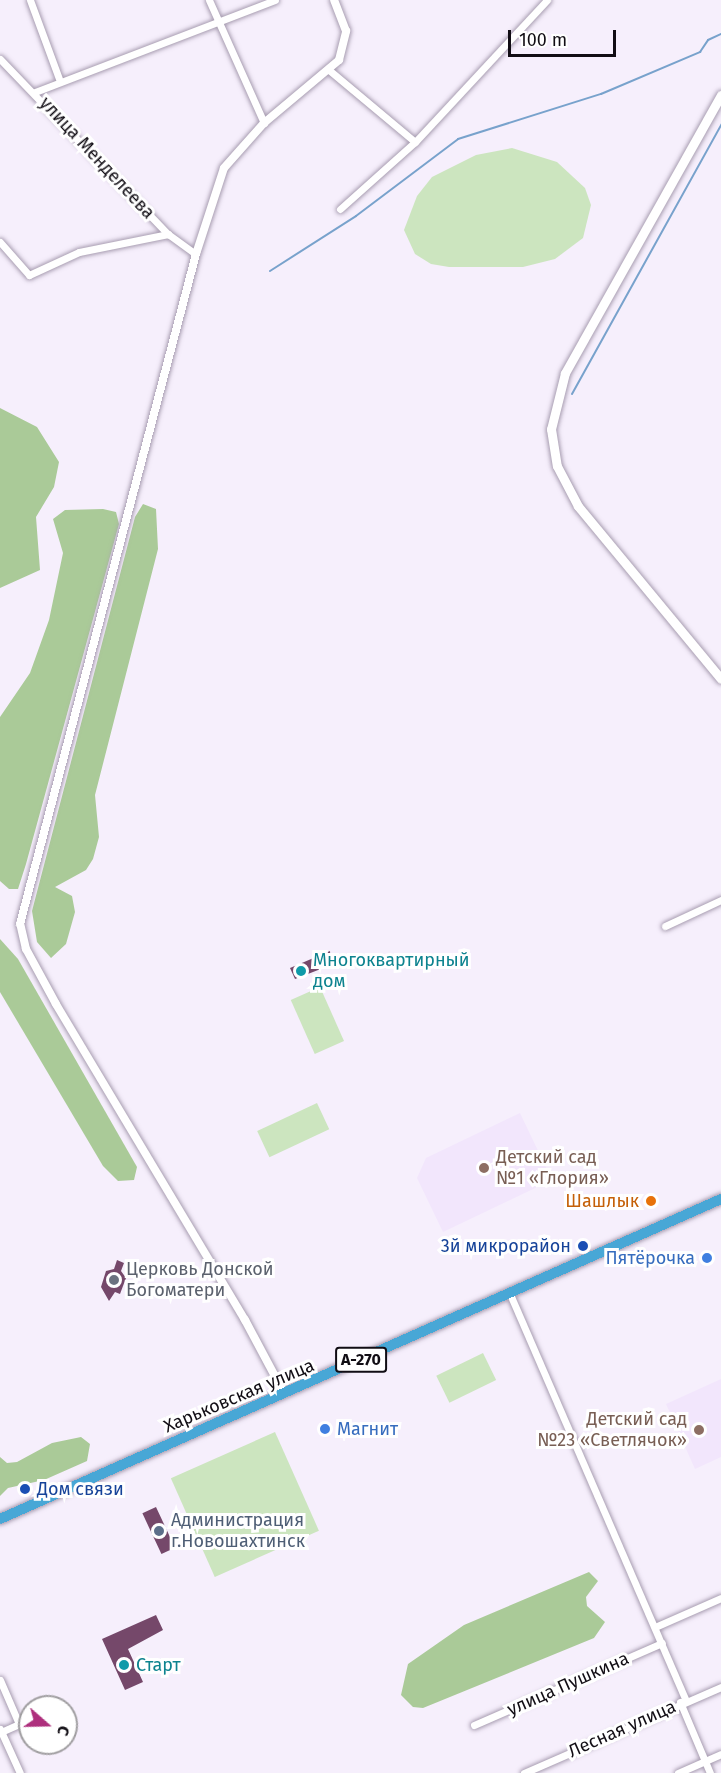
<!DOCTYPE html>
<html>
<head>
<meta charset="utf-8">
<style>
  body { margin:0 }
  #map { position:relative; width:721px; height:1773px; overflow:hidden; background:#f6effc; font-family:"Fira Sans",sans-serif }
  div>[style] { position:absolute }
  .built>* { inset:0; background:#f2e6fc }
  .green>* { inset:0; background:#cce5bf; transform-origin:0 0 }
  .forest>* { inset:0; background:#aaca98 }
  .stream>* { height:2px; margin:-1px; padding:0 1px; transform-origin:1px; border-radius:1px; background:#78a2cc }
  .building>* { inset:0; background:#75486a; transform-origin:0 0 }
  .roads { filter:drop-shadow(0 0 2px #a89db1) drop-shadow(0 0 2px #a89db1) }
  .minor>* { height:7px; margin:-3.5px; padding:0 3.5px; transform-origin:3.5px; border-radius:3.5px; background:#fff }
  .tertiary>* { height:8px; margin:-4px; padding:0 4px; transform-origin:4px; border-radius:4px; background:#fff }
  .secondary>* { height:9px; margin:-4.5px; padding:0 4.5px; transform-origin:4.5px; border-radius:4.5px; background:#fff }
  .trunk>* { height:10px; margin:-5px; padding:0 5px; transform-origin:5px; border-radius:5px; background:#48a7d6 }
  .dots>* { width:16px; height:16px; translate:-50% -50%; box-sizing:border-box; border:3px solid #fff; border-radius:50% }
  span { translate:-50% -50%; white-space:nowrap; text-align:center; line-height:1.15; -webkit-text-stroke:6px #fff; paint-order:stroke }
  .shield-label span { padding:2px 4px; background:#fff; border:2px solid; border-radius:4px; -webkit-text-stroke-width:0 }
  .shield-label { font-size:16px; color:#110d14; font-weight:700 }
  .street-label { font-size:18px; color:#110d14 }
  .culture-label { font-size:18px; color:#0d838f }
  .left { translate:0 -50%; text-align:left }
  .education-label { font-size:18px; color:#785e54 }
  .right { translate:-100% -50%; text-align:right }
  .food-label { font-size:18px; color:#c56008 }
  .transit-label { font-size:18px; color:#164399 }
  .shop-label { font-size:18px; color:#366cbe }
  .worship-label { font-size:18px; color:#5b616d }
  .service-label { font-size:18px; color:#4e5e75 }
  .north { position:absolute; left:18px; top:1695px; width:60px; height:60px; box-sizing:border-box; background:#fff; border:2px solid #a09ea1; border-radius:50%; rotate:110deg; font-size:16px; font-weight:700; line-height:24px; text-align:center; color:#110d14 }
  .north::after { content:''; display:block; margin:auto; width:21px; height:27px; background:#ae2f7d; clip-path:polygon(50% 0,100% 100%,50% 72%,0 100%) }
  .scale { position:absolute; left:508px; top:30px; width:108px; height:27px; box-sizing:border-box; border:3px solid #110d14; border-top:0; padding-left:8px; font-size:18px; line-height:21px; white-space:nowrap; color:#110d14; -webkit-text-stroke:4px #fff; paint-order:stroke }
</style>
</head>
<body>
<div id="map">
  <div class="built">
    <div style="clip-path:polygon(520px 1113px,552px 1180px,443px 1232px,417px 1178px,426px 1158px)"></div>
    <div style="clip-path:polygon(721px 1379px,721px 1457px,695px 1469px,666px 1404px)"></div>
  </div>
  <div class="green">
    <div style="clip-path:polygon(512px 148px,557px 162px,585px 188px,591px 205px,583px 238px,555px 259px,523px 267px,449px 267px,431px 264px,415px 254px,404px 230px,417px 196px,432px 177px,476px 155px)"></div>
    <div style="left:320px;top:987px;width:59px;height:32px;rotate:66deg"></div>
    <div style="left:317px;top:1103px;width:29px;height:66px;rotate:65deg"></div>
    <div style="left:483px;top:1353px;width:30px;height:52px;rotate:64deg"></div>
    <div style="left:275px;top:1432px;width:108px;height:114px;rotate:66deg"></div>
  </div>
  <div class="forest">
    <div style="clip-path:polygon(0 408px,37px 427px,59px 462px,54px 487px,36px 517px,40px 570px,0 588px)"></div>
    <div style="clip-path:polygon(143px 504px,156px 509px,158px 549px,95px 795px,99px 837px,93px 859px,86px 870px,55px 887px,72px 896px,75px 912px,66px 944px,51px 958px,37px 942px,32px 911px,135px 517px)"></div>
    <div style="clip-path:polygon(103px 509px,116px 512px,119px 524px,26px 864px,18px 889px,9px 889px,0 881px,0 717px,30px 673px,49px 620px,63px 553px,53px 519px,65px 510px)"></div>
    <div style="clip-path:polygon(0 939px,18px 959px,137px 1167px,134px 1180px,118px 1181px,103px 1166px,0 992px)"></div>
    <div style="clip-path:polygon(81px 1437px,90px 1444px,87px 1461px,44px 1480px,8px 1488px,0 1496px,0 1457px,7px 1463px,17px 1462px,52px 1443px)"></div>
    <div style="clip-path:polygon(589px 1572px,598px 1581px,586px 1597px,587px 1606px,605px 1622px,594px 1638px,423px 1708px,413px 1707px,401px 1695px,408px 1664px,464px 1625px)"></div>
  </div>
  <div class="stream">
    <div style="left:270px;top:271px;width:102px;rotate:-32.6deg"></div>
    <div style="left:356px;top:216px;width:128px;rotate:-37deg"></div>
    <div style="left:458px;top:139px;width:150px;rotate:-17.5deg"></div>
    <div style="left:601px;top:94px;width:108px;rotate:-23deg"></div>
    <div style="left:700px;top:52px;width:14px;rotate:-56deg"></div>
    <div style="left:708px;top:40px;width:14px;rotate:-25deg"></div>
    <div style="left:572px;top:394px;width:308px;rotate:-61deg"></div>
  </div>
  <div class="building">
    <div style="clip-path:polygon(330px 951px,331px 965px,295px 979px,290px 968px)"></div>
    <div style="clip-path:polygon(117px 1260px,124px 1263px,121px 1271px,126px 1278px,120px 1294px,115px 1292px,109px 1301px,101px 1287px,106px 1271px,114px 1269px)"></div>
    <div style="left:156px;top:1507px;width:45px;height:15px;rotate:65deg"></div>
    <div style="clip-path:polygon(156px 1615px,163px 1630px,128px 1649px,143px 1682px,125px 1690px,102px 1639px)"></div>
  </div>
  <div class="roads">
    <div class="minor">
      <div style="left:30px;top:0;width:84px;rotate:69.8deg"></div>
      <div style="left:209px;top:0;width:135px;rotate:65.9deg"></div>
      <div style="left:0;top:59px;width:243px;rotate:46.2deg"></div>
      <div style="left:168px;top:234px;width:34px;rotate:36deg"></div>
      <div style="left:329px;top:70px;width:112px;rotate:39.9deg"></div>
      <div style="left:35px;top:92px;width:257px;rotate:-21deg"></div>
      <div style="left:340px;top:209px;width:101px;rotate:-41.8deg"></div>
      <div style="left:415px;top:142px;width:194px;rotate:-47.1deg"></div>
      <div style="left:0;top:242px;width:44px;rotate:48.7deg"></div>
      <div style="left:29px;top:275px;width:55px;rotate:-24.7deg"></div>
      <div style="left:79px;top:252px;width:91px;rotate:-11.4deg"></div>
      <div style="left:665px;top:926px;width:62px;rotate:-24.9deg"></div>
      <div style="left:510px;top:1294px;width:443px;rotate:66.6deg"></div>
      <div style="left:655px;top:1627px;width:72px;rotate:-23.7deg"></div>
      <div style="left:0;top:1680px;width:48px;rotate:66.6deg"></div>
      <div style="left:19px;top:1724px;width:20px;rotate:156deg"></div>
      <div style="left:680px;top:1702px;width:77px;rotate:67.1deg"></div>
      <div style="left:474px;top:1725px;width:205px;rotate:-23.6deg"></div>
      <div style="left:0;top:1729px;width:48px;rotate:65.6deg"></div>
      <div style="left:524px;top:1773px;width:215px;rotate:-23.6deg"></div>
      <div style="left:678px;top:1773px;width:47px;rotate:-23.8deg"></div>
    </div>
    <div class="tertiary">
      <div style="left:284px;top:1393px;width:83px;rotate:-118.1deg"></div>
      <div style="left:245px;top:1320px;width:368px;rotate:-120.9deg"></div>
      <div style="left:56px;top:1004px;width:63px;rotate:-118.6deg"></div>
      <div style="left:26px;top:949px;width:26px;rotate:-103deg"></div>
      <div style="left:20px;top:924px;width:693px;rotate:-75.28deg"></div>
      <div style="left:196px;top:254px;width:90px;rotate:-72deg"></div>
      <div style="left:224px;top:168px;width:60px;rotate:-48.4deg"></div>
      <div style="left:264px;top:123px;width:98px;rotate:-40deg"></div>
      <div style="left:339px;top:60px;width:30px;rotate:-76deg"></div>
      <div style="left:346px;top:31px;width:33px;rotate:-111deg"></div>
    </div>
    <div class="secondary">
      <div style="left:721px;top:95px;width:319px;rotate:119.3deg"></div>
      <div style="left:565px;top:373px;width:58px;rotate:104deg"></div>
      <div style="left:551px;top:429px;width:37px;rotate:81deg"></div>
      <div style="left:557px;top:466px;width:45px;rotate:62.3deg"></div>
      <div style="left:578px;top:506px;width:224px;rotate:50.4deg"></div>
    </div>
    <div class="trunk">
      <div style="left:0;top:1519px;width:789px;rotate:-23.93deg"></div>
    </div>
  </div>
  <div class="dots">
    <div style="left:301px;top:971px;background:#0f9aa8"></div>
    <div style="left:484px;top:1168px;background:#8d6e63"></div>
    <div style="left:651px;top:1201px;background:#e8710a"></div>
    <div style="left:583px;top:1246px;background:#1a4fb4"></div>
    <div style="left:707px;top:1258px;background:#3f7fe0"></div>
    <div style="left:114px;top:1280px;background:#6b7280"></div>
    <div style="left:325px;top:1429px;background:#3f7fe0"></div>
    <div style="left:699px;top:1430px;background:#8d6e63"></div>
    <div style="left:25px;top:1489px;background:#1a4fb4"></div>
    <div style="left:159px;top:1531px;background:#5c6f8a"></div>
    <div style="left:124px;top:1665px;background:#0f9aa8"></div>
  </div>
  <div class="shield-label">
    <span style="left:361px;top:1360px">А-270</span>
  </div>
  <div class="street-label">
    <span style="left:97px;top:158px;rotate:47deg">улица Менделеева</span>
    <span style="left:239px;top:1396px;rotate:-23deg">Харьковская улица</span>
    <span style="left:568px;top:1684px;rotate:-24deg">улица Пушкина</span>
    <span style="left:622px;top:1729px;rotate:-24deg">Лесная улица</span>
  </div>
  <div class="culture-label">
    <span class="left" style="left:313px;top:971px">Многоквартирный<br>дом</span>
    <span class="left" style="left:136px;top:1665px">Старт</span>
  </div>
  <div class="education-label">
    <span class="left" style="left:496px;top:1168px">Детский сад<br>№1 «Глория»</span>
    <span class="right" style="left:687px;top:1430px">Детский сад<br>№23 «Светлячок»</span>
  </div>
  <div class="food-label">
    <span class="right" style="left:639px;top:1201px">Шашлык</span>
  </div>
  <div class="transit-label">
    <span class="right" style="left:571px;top:1246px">3й микрорайон</span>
    <span class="left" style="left:37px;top:1489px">Дом связи</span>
  </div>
  <div class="shop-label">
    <span class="right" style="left:695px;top:1258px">Пятёрочка</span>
    <span class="left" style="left:337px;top:1429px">Магнит</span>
  </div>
  <div class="worship-label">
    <span class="left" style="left:126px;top:1280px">Церковь Донской<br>Богоматери</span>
  </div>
  <div class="service-label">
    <span class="left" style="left:171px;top:1531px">Администрация<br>г.Новошахтинск</span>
  </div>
  <div class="north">С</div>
  <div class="scale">100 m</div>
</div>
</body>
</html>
